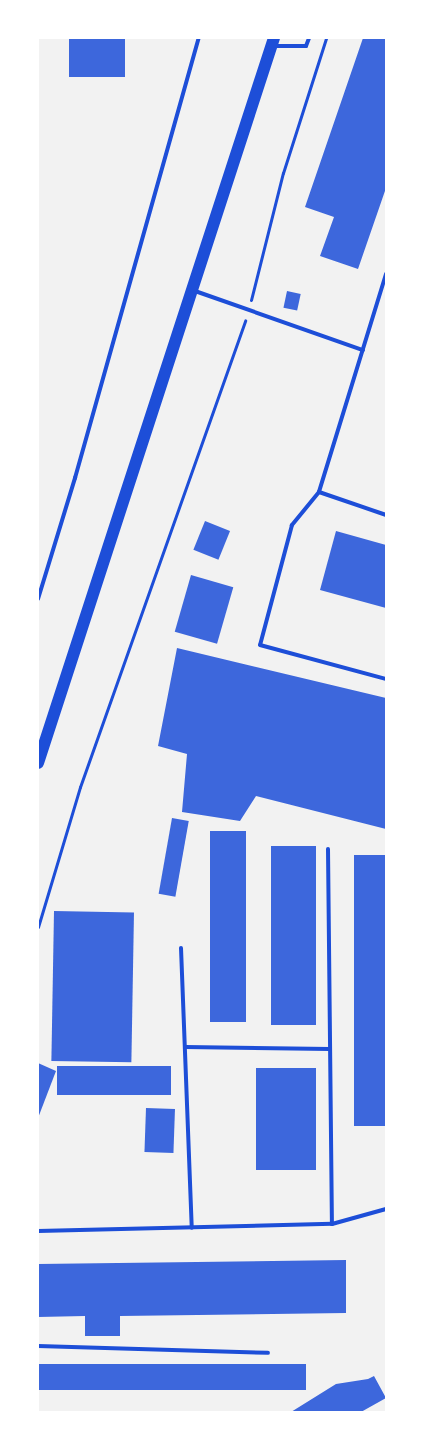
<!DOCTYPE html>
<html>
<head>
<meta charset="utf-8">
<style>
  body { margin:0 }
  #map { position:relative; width:424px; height:1450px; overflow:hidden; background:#f2f2f2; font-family:Ubuntu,sans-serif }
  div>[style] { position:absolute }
  .building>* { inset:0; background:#3d67dc; transform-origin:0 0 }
  .path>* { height:3px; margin:-1.5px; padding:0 1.5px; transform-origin:1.5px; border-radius:1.5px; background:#1d4ed8 }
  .service>* { height:4px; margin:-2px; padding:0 2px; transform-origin:2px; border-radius:2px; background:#1d4ed8 }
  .primary>* { height:12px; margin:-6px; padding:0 6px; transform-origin:6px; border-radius:6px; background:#1d4ed8 }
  span { translate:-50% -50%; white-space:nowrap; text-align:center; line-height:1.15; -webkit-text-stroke:4px #fff; paint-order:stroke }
  .frame { position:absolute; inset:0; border:39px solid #fff; pointer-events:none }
</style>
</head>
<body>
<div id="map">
  <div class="building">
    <div style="left:69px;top:38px;width:56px;height:39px"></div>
    <div style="clip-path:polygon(363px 38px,386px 38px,386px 188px,358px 269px,320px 256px,334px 217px,305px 207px)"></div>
    <div style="left:287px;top:291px;width:14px;height:17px;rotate:12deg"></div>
    <div style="left:205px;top:521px;width:27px;height:31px;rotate:22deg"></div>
    <div style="clip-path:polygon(336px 531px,386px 545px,386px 608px,320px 590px)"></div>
    <div style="left:191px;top:575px;width:44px;height:59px;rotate:16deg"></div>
    <div style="clip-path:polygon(177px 648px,386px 698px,386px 829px,256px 796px,240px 821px,182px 812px,187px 754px,158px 746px)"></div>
    <div style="left:172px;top:818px;width:17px;height:77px;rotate:10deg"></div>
    <div style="left:210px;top:831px;width:36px;height:191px"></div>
    <div style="left:271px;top:846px;width:45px;height:179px"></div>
    <div style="left:354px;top:855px;width:32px;height:271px"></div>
    <div style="left:54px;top:911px;width:80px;height:150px;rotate:1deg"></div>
    <div style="clip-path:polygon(38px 1063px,56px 1071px,38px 1118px)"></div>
    <div style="left:57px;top:1066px;width:114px;height:29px"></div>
    <div style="left:256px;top:1068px;width:60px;height:102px"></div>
    <div style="left:146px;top:1108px;width:29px;height:44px;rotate:2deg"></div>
    <div style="clip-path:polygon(346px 1260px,346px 1313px,120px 1316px,120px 1336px,85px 1336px,85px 1316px,38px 1317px,38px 1264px)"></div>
    <div style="left:38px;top:1364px;width:268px;height:26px"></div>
    <div style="clip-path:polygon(374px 1376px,386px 1398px,361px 1412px,291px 1412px,336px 1384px,368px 1379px)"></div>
  </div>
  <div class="path">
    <div style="left:251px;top:300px;width:131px;rotate:-75.9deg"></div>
    <div style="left:283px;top:173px;width:142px;rotate:-72.3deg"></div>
    <div style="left:38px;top:927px;width:146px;rotate:-73.3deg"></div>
    <div style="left:80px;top:787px;width:495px;rotate:-70.5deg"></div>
  </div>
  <div class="service">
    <div style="left:274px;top:46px;width:32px"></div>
    <div style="left:306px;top:46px;width:9px;rotate:-69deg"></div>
    <div style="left:386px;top:274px;width:228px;rotate:107.1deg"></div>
    <div style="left:319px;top:492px;width:43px;rotate:129.3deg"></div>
    <div style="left:292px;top:525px;width:124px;rotate:104.9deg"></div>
    <div style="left:260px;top:645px;width:131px;rotate:15.1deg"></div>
    <div style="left:195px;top:291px;width:178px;rotate:19.4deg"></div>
    <div style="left:319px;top:492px;width:71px;rotate:18.9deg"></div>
    <div style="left:38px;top:599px;width:127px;rotate:-73deg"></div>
    <div style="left:75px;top:478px;width:457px;rotate:-74.3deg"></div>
    <div style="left:328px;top:849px;width:375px;rotate:89.4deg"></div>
    <div style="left:181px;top:948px;width:280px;rotate:87.8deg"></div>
    <div style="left:185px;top:1047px;width:145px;rotate:0.8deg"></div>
    <div style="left:38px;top:1231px;width:294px;rotate:-1.4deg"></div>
    <div style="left:332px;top:1224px;width:56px;rotate:-15.5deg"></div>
    <div style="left:38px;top:1346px;width:230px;rotate:1.7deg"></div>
  </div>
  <div class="primary">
    <div style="left:38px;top:763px;width:762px;rotate:-71.97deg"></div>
  </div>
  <div class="frame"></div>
</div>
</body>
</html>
